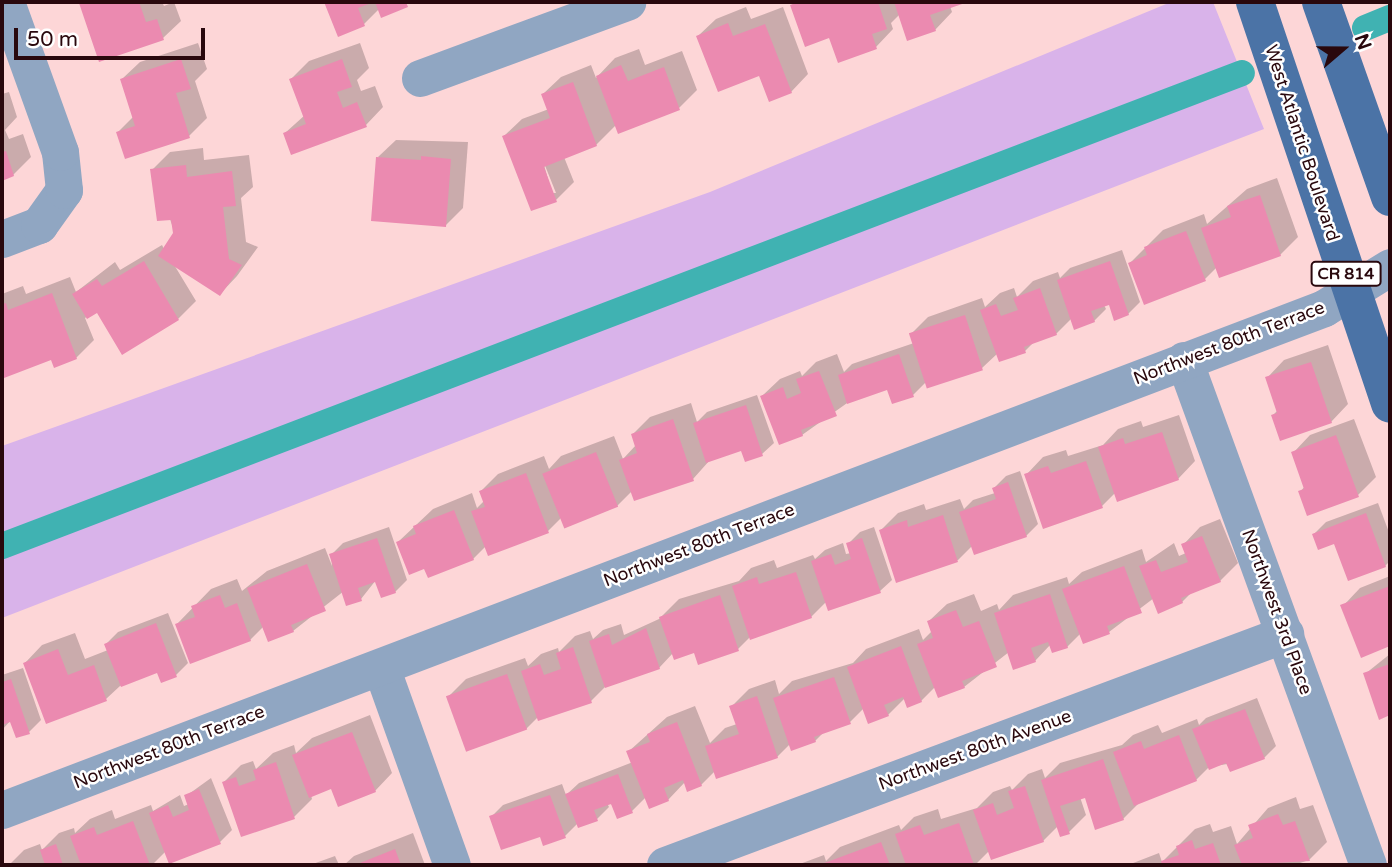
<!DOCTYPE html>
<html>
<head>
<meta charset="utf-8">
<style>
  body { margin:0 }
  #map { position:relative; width:1392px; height:867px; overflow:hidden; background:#fdd6d7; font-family:"Varela Round",sans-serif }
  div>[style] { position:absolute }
  .green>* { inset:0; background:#d9b3ea }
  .shadow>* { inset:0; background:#0003 }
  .canal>* { height:26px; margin:-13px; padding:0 13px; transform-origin:13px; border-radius:13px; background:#40b2b2 }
  .building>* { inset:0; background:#eb8ab0; transform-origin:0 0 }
  .minor>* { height:37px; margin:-18.5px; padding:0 18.5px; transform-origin:18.5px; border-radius:18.5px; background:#90a6c2 }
  .major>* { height:38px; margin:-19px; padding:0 19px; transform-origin:19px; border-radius:19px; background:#4b73a6 }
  span { translate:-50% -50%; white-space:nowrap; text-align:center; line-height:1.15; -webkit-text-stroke:5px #fff; paint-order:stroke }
  .shield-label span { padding:2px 5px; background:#fff; border:2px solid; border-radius:5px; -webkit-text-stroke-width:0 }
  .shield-label { font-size:16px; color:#29080d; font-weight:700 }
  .street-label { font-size:18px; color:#29080d }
  .frame { position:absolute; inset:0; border:4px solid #29080d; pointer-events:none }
  .north { position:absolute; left:1308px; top:14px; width:70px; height:70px; -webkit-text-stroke:5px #fff; paint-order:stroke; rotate:70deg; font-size:19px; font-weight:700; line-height:28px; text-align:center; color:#29080d }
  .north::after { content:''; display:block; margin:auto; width:24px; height:32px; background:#29080d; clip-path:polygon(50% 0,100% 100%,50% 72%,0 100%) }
  .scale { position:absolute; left:14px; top:28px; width:191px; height:32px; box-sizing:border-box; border:4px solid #29080d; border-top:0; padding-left:9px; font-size:21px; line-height:24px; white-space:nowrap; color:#29080d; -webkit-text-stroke:5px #fff; paint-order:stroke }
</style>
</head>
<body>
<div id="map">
  <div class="green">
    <div style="clip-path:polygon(1171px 2px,1213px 2px,1264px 129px,2px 618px,2px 446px,710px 192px)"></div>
  </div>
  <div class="shadow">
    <div style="clip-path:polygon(162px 2px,164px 6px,174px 2px,181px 21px,163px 38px,81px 3px)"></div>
    <div style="clip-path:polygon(326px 2px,411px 2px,379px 9px,364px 24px,339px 34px)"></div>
    <div style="clip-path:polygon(795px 2px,964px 2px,950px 6px,952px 12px,935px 30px,900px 14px,891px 23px,893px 29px,876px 47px,830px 35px,792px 5px)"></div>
    <div style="clip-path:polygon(746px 7px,751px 19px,783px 7px,808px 74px,791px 92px,698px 36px,716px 19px)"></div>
    <div style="clip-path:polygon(198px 43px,207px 69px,195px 81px,207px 118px,189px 136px,126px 157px,118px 132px,134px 116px,122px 79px,140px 62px)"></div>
    <div style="clip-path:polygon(360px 43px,369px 68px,357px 80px,361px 91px,375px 86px,383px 107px,366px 125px,285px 133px,305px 115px,291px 79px,309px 61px)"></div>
    <div style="clip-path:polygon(evenodd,639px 49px,645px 65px,682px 51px,697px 90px,679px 108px,616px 125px,596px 145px,564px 157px,574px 182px,556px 200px,504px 136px,522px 119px,549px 109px,543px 94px,561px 77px,591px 65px,596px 78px,615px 58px,639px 49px,542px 158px,556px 193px,552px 193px,542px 158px)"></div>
    <div style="clip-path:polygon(9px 92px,17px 117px,5px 130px,9px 139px,23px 134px,31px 157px,13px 175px,2px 179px,2px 94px)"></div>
    <div style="clip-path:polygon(396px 140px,468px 142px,463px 208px,445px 226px,378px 157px)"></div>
    <div style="clip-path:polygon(203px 148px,204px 160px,249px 155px,253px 187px,241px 198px,246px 242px,258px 247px,237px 276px,220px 294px,173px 263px,196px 301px,178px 319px,97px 310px,85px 318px,94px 340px,76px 358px,52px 358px,5px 376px,2px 294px,23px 286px,26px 294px,70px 277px,76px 292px,115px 262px,120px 270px,162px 245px,164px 249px,175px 233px,152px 170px,170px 152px)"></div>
    <div style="clip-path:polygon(1277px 178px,1298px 237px,1280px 255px,1217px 267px,1205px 279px,1130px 263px,1163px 230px,1204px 214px,1207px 224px,1247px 189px)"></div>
    <div style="clip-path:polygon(1122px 250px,1140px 302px,1128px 314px,1110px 303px,1104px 305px,1106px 309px,1094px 321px,1072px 318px,1056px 334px,1035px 341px,1025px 351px,998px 353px,982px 368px,927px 381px,913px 395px,888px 388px,850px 401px,802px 435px,762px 396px,780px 379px,800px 371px,802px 376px,816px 362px,837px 354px,844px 372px,852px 364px,914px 343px,911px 334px,928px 317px,982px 298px,985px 307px,1000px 293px,1014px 288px,1017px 297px,1033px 281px,1058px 272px,1060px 278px,1070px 268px)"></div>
    <div style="clip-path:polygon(1328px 345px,1348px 404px,1331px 422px,1273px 415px,1278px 410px,1267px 378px,1284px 360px)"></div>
    <div style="clip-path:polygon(757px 395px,774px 443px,762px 454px,742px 449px,710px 460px,693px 479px,632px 491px,617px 506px,561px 518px,548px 531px,486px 546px,473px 559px,398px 542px,433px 509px,472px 493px,477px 508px,484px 501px,481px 491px,498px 474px,544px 456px,549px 469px,561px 456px,614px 436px,623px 459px,636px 445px,633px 434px,650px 417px,691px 403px,697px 422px,707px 412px)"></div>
    <div style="clip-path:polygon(1179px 415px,1195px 461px,1178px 479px,1116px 492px,1102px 506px,1026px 475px,1043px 457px,1066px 450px,1068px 456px,1103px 445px,1118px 429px,1141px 421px,1143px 427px)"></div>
    <div style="clip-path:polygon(1354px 419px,1376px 477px,1358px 495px,1300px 492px,1305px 486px,1293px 453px,1310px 435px)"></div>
    <div style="clip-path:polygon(1020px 471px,1038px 524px,1026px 536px,973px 545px,958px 560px,898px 581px,881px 530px,898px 513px,924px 504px,926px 510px,960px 499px,964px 509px,973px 500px,995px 493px,994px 488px,1006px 476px)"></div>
    <div style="clip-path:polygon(1378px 503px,1390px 535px,1390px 561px,1385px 566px,1314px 534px,1326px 522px)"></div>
    <div style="clip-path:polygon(1220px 519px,1238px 563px,1220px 581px,1193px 591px,1182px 602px,1154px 598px,1109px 632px,1081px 633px,1067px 647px,1051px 644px,1035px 661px,1009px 652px,964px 687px,935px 687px,921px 701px,905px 698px,888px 715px,864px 708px,850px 722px,825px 731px,815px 741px,791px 743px,777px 757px,715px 771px,701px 785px,685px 782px,668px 800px,646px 797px,632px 811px,607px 803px,609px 807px,597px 819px,578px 823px,565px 836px,541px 835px,491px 817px,503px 805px,562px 784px,566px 795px,579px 783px,633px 762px,628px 752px,667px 717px,695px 706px,710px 743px,725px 728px,737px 724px,731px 707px,749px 689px,775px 680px,779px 694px,792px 681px,853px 663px,866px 649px,919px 629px,923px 640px,932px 631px,929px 621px,947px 604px,974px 594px,981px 611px,997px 604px,999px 610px,1013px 595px,1067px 577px,1069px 584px,1082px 572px,1142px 549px,1146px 562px,1174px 543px,1179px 556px,1186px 553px,1183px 545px,1200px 527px)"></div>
    <div style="clip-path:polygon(389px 527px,407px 580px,395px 592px,376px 580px,361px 599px,344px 591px,293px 631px,264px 626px,250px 640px,177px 624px,211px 589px,237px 579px,242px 591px,267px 571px,325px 548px,332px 566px,331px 555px,343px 543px)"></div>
    <div style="clip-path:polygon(874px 527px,892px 580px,880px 591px,827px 601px,811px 617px,751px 636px,738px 649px,673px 653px,659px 668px,607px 685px,591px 701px,539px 716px,526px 729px,448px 697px,466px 679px,525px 658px,528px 666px,541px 654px,558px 648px,559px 652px,575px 636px,590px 631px,593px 639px,603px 630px,621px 624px,624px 635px,659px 619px,679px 599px,739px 581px,751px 568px,774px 560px,777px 568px,813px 555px,815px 559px,825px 550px,843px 543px,846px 554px,851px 553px,848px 544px,860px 532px)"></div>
    <div style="clip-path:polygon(1390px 576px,1390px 645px,1362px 656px,1343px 606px,1360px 588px)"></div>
    <div style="clip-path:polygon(168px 613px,188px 663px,176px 675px,158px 671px,120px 686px,106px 699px,47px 721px,25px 663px,42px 645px,75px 633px,85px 659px,108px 650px,106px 644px,118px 632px)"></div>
    <div style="clip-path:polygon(1390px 654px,1390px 714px,1380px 717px,1365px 674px)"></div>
    <div style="clip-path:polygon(23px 668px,41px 720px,29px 732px,11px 720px,2px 730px,2px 675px)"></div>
    <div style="clip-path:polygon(1257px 698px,1276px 746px,1264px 758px,1209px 767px,1196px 780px,1140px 802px,1123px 819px,1086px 796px,1080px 797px,1086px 815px,1069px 832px,1058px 826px,1043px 841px,989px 851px,975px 865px,797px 865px,824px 855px,826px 861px,840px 847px,899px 825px,901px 830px,914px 817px,938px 809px,941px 819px,977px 808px,993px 792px,1010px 786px,1012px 790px,1028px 774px,1042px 769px,1045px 778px,1060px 763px,1122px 745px,1133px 735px,1158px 725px,1162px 733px,1197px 719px,1199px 725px,1206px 718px)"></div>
    <div style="clip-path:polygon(370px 715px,392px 773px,375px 791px,332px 787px,311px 795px,312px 799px,294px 817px,242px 835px,224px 782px,241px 765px,253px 761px,256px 769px,273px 753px,294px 745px,296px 753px,312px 738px)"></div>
    <div style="clip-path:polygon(211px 778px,232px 830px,220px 842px,166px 851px,152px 865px,9px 865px,24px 850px,40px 844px,42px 850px,59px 833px,74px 828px,75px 833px,90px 819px,112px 810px,115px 819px,151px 805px,153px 811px,180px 795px,184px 806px,189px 804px,186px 796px)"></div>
    <div style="clip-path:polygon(1296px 797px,1300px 809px,1313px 805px,1327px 842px,1309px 860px,1294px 865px,1128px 865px,1159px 853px,1162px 862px,1195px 829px,1210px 824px,1213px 832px,1231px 826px,1237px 844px,1268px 808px)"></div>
    <div style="clip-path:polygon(413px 833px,425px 865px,344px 865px,354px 856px)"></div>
    <div style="clip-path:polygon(335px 856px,339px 865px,310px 865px)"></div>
  </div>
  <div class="canal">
    <div style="left:1365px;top:28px;width:27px;rotate:-22deg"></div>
    <div style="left:2px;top:546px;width:1327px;rotate:-20.88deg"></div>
  </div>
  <div class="building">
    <div style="clip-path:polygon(83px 2px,139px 2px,146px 22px,157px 19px,164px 40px,99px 62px,79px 3px)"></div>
    <div style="clip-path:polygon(324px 2px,374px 2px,358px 8px,365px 26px,338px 37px)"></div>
    <div style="clip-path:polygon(375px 2px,406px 2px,408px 7px,381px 18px)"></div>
    <div style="clip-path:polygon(799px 2px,878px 2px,887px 29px,872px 34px,877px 49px,838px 63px,829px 38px,805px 47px,790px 5px)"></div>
    <div style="clip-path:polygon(894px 2px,968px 2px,930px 15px,936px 31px,907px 41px)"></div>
    <div style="clip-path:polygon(728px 23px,733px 36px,765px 24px,792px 93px,769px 102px,759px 76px,718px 92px,696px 36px)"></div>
    <div style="clip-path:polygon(181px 59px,191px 89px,176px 93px,190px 138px,125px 159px,116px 132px,135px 126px,120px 79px)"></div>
    <div style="clip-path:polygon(342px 59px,352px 87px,337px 92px,343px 108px,357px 102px,367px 127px,291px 155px,283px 133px,306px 124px,289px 79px)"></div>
    <div style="clip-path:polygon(621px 65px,628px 81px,664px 67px,680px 110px,618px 134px,596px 76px)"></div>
    <div style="clip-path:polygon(573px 82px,597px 146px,544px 167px,557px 202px,531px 211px,502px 136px,550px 118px,541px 94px)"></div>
    <div style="clip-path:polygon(6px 151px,14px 176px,2px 181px,2px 152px)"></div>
    <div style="clip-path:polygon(421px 156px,451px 159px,446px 227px,371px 221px,376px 157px,421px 160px)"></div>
    <div style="clip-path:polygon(186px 165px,187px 177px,232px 171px,236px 206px,223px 207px,229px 259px,242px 265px,220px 296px,158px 256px,173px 233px,171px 220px,157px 221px,150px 169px)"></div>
    <div style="clip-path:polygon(1260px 195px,1281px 256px,1219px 278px,1201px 228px,1231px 217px,1227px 206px)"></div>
    <div style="clip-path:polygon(1186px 231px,1206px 281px,1144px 305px,1128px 263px,1147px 255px,1144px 247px)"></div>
    <div style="clip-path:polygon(144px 261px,179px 320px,122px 355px,97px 313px,87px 319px,72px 294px,97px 279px,102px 286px)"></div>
    <div style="clip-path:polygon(1110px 261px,1129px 315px,1114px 321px,1109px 305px,1091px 311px,1095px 322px,1074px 330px,1057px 280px)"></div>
    <div style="clip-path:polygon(1040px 288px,1057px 335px,1024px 347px,1026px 353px,999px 362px,980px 310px,996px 304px,1001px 316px,1018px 310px,1013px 298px)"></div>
    <div style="clip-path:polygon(52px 293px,77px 359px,54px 368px,51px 360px,4px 378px,2px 304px,6px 303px,8px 310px)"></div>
    <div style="left:965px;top:315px;width:58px;height:59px;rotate:72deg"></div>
    <div style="clip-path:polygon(899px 354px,914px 397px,892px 404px,887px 390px,847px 404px,838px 375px)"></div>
    <div style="clip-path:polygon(1311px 362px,1332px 423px,1280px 441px,1271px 415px,1277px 413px,1265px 377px)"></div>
    <div style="clip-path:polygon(819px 371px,837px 416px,801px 430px,803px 436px,779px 445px,760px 396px,783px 387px,787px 399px,801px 393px,796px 379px)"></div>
    <div style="clip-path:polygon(746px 405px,763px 456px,745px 462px,741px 451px,706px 463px,693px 423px)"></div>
    <div style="clip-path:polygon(673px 419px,694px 481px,634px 501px,619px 460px,637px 453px,631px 434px)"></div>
    <div style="clip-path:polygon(1162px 432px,1179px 480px,1117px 502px,1098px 447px,1123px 438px,1125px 444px)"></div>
    <div style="clip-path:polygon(1336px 435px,1359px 497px,1307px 516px,1298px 491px,1304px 489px,1291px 452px)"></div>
    <div style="left:596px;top:452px;width:59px;height:58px;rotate:68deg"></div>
    <div style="clip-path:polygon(1086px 461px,1103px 508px,1043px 529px,1024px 474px,1048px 466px,1051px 473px)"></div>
    <div style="clip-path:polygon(526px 473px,549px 533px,488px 556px,471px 511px,485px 507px,479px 491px)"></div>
    <div style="clip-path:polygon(1008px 482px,1027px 537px,974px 555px,959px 512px,996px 499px,992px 488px)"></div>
    <div style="clip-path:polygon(454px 510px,474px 560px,428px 578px,424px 569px,409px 575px,396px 542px,416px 534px,413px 526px)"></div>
    <div style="clip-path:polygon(1366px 513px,1386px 567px,1348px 581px,1334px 544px,1318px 550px,1312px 534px)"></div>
    <div style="clip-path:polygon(943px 515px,958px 562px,896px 583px,879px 530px,907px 520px,908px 527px)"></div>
    <div style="clip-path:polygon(1202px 536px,1221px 582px,1181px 598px,1183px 603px,1158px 614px,1139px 566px,1156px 560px,1161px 572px,1188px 562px,1181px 544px)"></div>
    <div style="clip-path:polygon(377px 538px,396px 593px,381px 598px,375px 582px,358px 588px,362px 601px,346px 606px,329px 554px)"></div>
    <div style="clip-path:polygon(862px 538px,881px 593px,828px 611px,811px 561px,831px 554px,835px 565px,851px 559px,846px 543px)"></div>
    <div style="clip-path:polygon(307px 564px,326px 611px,291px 625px,294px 632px,268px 642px,247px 588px)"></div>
    <div style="clip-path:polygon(1124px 566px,1142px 613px,1107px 626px,1110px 634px,1083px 644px,1062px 589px)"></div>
    <div style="clip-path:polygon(796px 572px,812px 618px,750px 640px,732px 586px,757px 577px,759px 584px)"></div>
    <div style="clip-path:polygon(1390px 586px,1390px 646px,1361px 658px,1340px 605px)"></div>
    <div style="clip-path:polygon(1050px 594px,1068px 648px,1052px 653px,1048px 642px,1031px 648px,1036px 662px,1013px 670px,994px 613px)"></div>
    <div style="clip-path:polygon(220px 595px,225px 608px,237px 603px,251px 641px,190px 664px,175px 624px,195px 617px,191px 606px)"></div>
    <div style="clip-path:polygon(720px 595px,739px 651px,698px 665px,694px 653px,674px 660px,659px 617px)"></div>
    <div style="clip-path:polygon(956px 610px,963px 627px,979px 621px,997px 667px,962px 681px,965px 688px,938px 698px,917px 644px,933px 638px,927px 621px)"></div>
    <div style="clip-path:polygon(156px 623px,177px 677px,161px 683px,157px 673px,121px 687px,104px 644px)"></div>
    <div style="clip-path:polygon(646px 628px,660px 669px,605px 688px,589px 641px,609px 634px,612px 645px)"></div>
    <div style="clip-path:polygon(901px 646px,922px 702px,907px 708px,903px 697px,884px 705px,889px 716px,868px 724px,847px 667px)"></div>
    <div style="clip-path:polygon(573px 647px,592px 703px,538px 721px,521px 671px,540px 664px,544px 675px,561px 669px,556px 653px)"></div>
    <div style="clip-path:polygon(58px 649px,68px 675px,94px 665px,107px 701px,46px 724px,23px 663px)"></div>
    <div style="clip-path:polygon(1390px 664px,1390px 715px,1379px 720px,1363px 673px)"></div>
    <div style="left:507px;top:674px;width:59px;height:65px;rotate:70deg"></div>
    <div style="clip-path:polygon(834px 677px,851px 724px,814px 737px,816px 742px,791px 751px,773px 698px)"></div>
    <div style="clip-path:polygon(11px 679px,30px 734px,16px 738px,10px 722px,2px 725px,2px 682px)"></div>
    <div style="clip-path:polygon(757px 696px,778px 758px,716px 779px,705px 746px,739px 734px,729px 706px)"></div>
    <div style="clip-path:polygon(1245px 709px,1265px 759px,1230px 772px,1226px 763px,1209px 770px,1192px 729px)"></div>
    <div style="clip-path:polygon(677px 722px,702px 786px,687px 792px,683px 780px,664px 788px,669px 801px,649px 809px,626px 751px,650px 742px,647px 734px)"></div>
    <div style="clip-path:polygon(352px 732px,376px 792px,338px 807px,331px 789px,309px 798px,292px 755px)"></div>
    <div style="clip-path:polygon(1179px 735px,1197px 781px,1134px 806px,1113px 752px,1141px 741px,1144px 749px)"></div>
    <div style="clip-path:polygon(1103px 759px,1124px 820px,1095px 830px,1085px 798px,1060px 806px,1070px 834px,1060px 837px,1041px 780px)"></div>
    <div style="clip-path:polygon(276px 762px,295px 819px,241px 837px,222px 782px,236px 777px,239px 786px,256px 780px,253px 770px)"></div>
    <div style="clip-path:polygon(618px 774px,633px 813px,617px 819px,611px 804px,594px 810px,598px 821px,578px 828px,565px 794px)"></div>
    <div style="clip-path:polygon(1025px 786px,1044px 842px,991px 860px,973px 810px,993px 803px,997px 815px,1014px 808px,1008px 791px)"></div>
    <div style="clip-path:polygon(199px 789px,221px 844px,169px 864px,149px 813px,168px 805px,173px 817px,189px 810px,184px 795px)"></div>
    <div style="clip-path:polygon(550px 795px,566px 838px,543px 846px,540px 837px,501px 850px,489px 816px)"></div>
    <div style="clip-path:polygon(1278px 814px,1283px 825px,1295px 821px,1310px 861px,1242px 865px,1234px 845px,1253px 838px,1248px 825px)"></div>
    <div style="clip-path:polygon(133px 821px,150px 865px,81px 865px,70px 836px,94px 827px,97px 835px)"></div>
    <div style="clip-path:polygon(959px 823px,974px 865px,906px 865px,895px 834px,920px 825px,924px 835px)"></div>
    <div style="clip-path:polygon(1192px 840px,1195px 849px,1213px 843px,1221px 865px,1162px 865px,1161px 861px,1179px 855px,1176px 846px)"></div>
    <div style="clip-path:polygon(881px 842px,890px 865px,819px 865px)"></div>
    <div style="clip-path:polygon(56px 844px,63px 865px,45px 865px,40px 850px)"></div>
    <div style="clip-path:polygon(395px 849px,401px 865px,355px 865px)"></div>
  </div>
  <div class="minor">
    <div style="left:420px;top:78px;width:221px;rotate:-20.2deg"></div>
    <div style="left:2px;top:239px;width:40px;rotate:-21deg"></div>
    <div style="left:39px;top:225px;width:43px;rotate:-54.5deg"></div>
    <div style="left:64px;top:190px;width:38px;rotate:-96deg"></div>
    <div style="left:60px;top:152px;width:159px;rotate:-109.8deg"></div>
    <div style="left:1184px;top:360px;width:537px;rotate:69.98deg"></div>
    <div style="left:381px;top:667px;width:210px;rotate:70.3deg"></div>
    <div style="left:2px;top:810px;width:1414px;rotate:-20.79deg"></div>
    <div style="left:1324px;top:308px;width:78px;rotate:-31.8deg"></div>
    <div style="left:665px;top:865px;width:662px;rotate:-20.43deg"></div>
  </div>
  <div class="major">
    <div style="left:1255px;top:2px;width:424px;rotate:71.4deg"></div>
    <div style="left:1321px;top:2px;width:207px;rotate:70.5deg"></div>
  </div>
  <div class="shield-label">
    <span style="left:1346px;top:274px">CR 814</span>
  </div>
  <div class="street-label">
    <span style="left:1302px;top:143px;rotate:72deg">West Atlantic Boulevard</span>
    <span style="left:1229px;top:343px;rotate:-21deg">Northwest 80th Terrace</span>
    <span style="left:699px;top:545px;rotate:-21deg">Northwest 80th Terrace</span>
    <span style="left:1277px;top:612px;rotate:70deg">Northwest 3rd Place</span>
    <span style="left:169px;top:747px;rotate:-21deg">Northwest 80th Terrace</span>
    <span style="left:975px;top:750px;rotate:-20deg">Northwest 80th Avenue</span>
  </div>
  <div class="frame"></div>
  <div class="north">N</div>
  <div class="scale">50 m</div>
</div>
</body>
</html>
